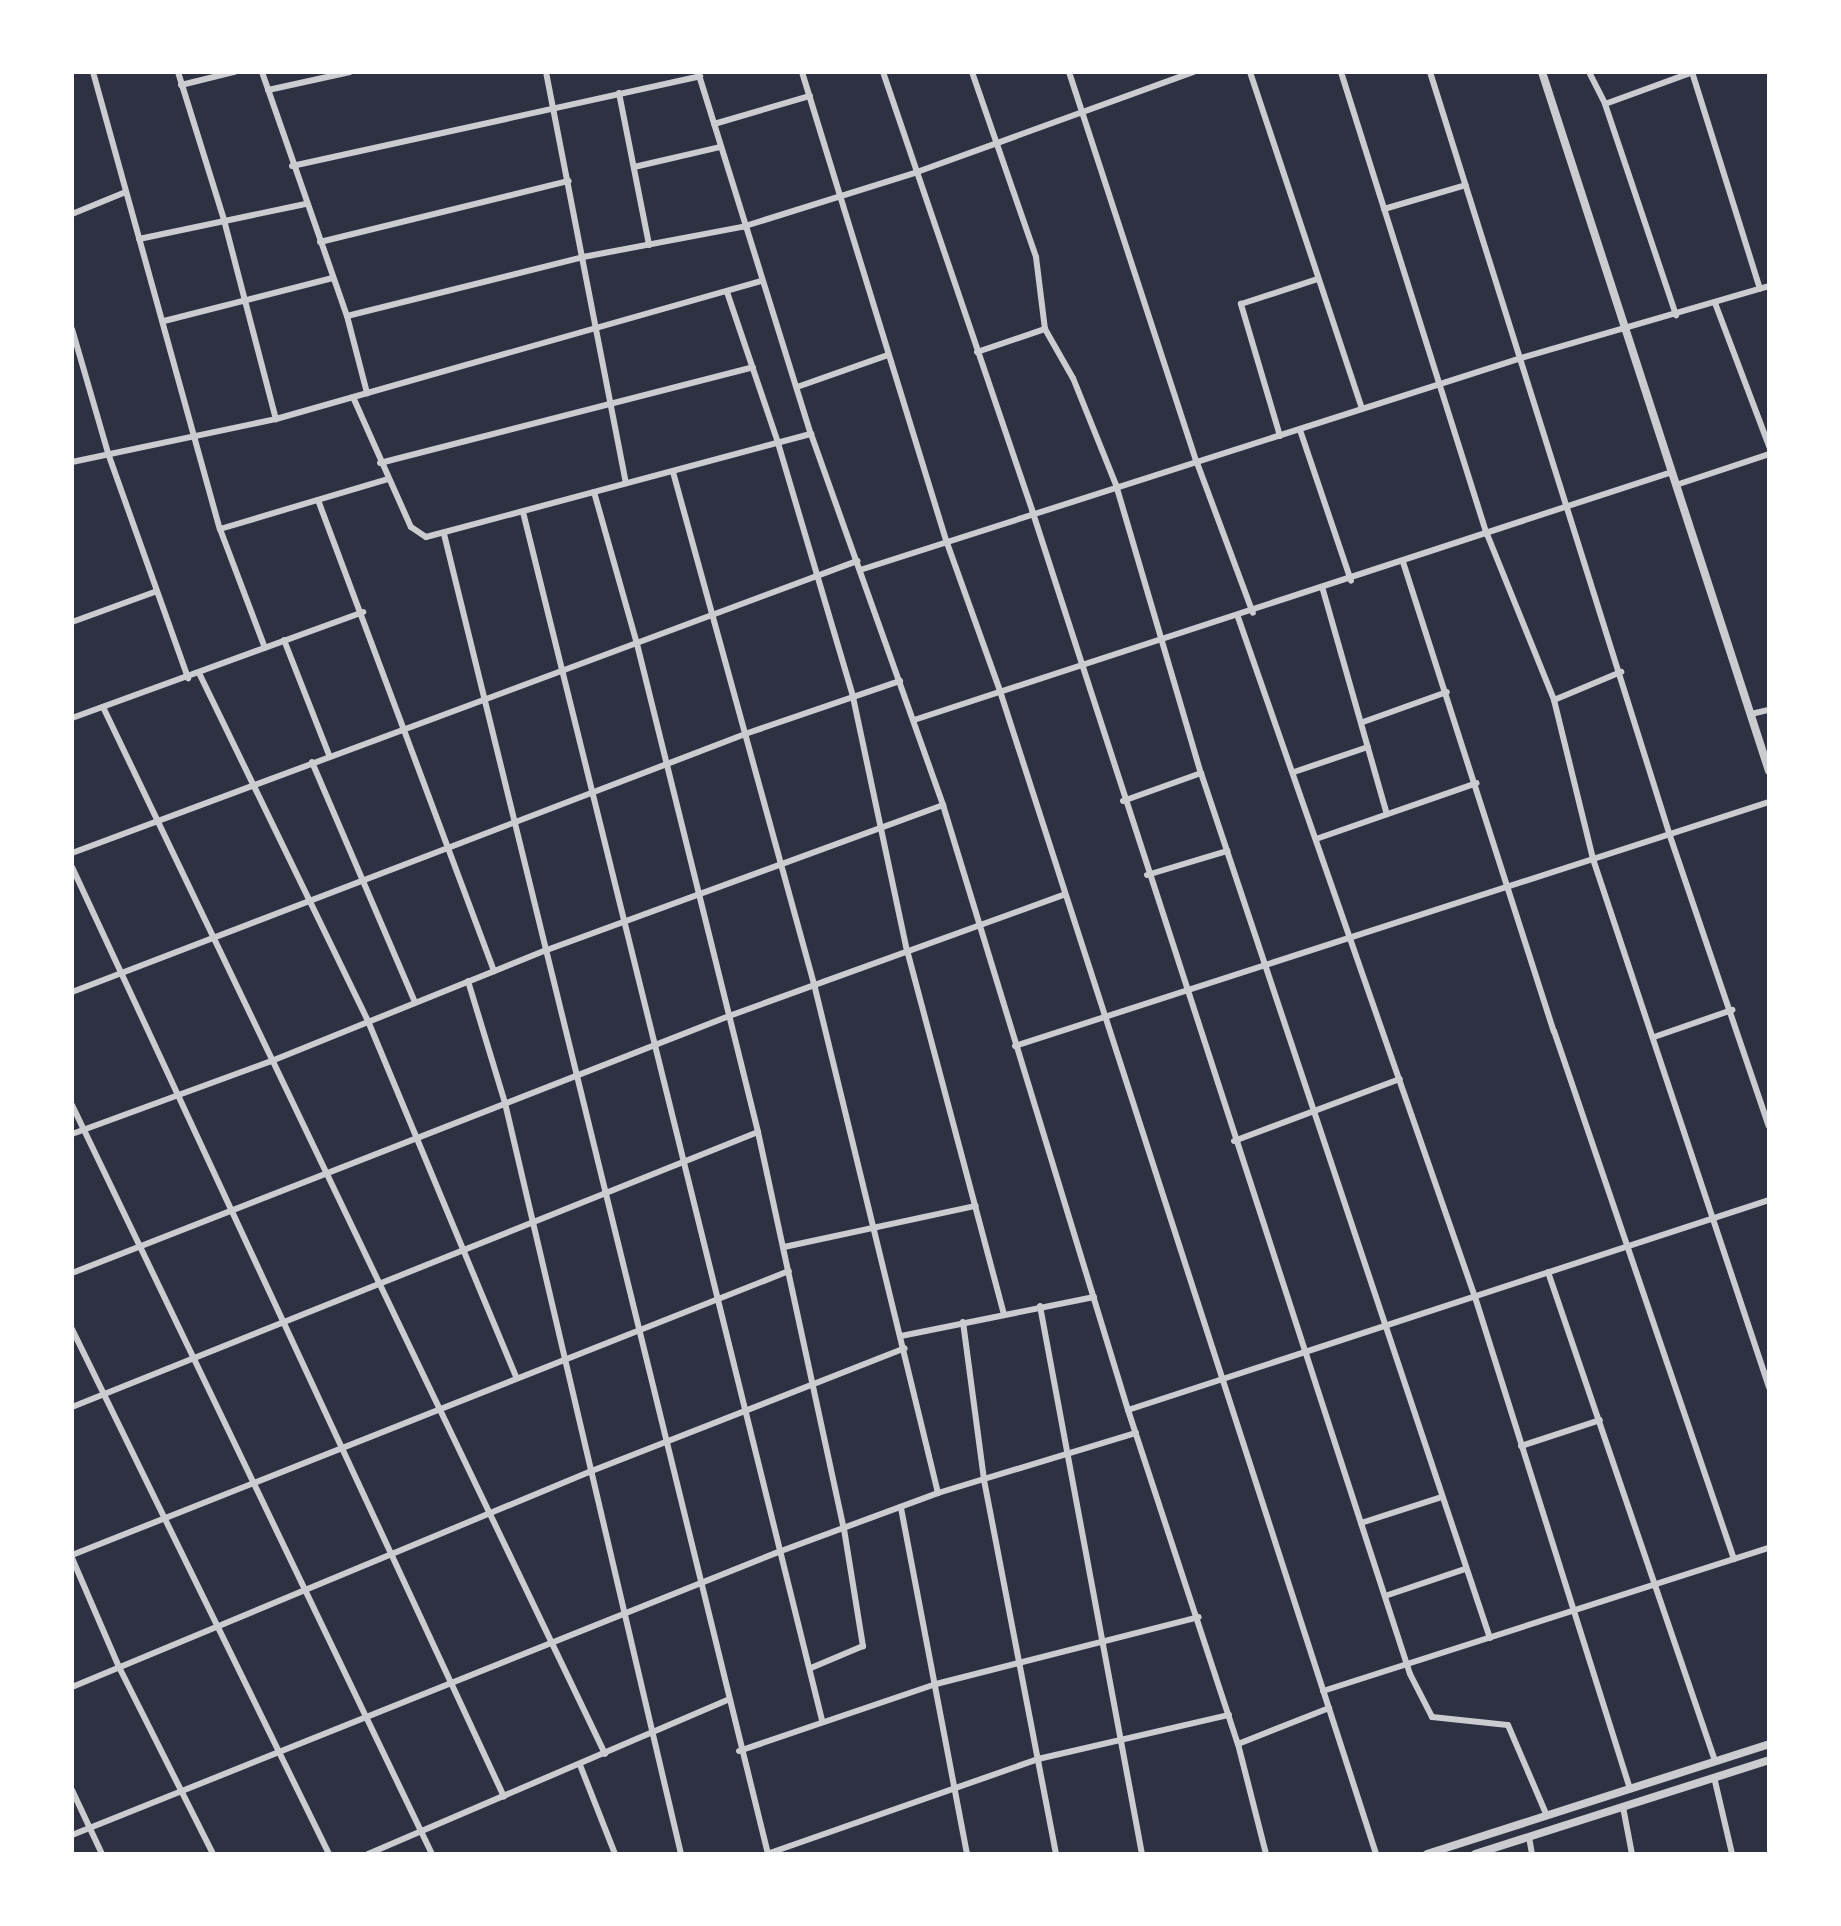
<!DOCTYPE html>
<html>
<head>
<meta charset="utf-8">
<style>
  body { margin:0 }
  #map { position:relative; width:1841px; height:1926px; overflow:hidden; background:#2d3142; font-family:Helvetica,sans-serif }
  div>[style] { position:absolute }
  .minor>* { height:6px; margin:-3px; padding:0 3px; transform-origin:3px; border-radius:3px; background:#caccd0 }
  .tertiary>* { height:8px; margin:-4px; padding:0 4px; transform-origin:4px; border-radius:4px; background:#caccd0 }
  span { translate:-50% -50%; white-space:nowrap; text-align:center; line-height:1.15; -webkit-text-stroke:6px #fff; paint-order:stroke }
  .frame { position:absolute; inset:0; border:74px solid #fff; pointer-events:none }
</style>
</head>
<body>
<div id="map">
  <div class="minor">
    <div style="left:93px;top:72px;width:474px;rotate:74.5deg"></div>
    <div style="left:220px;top:529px;width:127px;rotate:69.3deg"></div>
    <div style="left:178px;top:72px;width:155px;rotate:72.7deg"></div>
    <div style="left:224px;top:220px;width:206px;rotate:75.4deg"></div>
    <div style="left:262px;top:72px;width:258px;rotate:70.8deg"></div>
    <div style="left:347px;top:316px;width:80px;rotate:75.4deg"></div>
    <div style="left:546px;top:72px;width:419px;rotate:79deg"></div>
    <div style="left:698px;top:72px;width:379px;rotate:72.7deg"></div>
    <div style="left:811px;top:434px;width:394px;rotate:70.4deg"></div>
    <div style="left:943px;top:805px;width:633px;rotate:73deg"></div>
    <div style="left:1128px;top:1410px;width:352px;rotate:71.8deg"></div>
    <div style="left:1238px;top:1744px;width:114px;rotate:75.7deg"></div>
    <div style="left:802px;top:72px;width:490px;rotate:72.9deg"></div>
    <div style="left:946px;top:540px;width:160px;rotate:70.3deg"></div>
    <div style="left:1000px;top:691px;width:1222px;rotate:72.08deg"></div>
    <div style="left:883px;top:72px;width:463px;rotate:71.2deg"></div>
    <div style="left:1032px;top:510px;width:1224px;rotate:72.01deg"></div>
    <div style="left:1410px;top:1674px;width:48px;rotate:62.9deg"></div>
    <div style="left:1432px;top:1717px;width:76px;rotate:6deg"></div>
    <div style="left:1508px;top:1725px;width:99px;rotate:66.8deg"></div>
    <div style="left:972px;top:72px;width:196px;rotate:70.9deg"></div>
    <div style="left:1036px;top:257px;width:73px;rotate:82.9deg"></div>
    <div style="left:1045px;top:329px;width:56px;rotate:60.3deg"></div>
    <div style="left:1073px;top:378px;width:115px;rotate:68.1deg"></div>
    <div style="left:1116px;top:485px;width:300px;rotate:73.6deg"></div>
    <div style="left:1201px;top:773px;width:912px;rotate:71.53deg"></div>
    <div style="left:1069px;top:72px;width:408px;rotate:71.9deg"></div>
    <div style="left:1196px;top:460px;width:163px;rotate:69.6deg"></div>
    <div style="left:1250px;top:72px;width:355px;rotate:71.6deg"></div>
    <div style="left:1341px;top:72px;width:485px;rotate:72.5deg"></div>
    <div style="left:1487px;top:534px;width:179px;rotate:68deg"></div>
    <div style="left:1554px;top:700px;width:164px;rotate:76.2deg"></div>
    <div style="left:1593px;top:859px;width:557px;rotate:71.57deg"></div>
    <div style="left:1430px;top:72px;width:801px;rotate:72.56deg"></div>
    <div style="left:1670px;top:836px;width:306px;rotate:71.2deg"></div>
    <div style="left:1589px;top:72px;width:36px;rotate:63deg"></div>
    <div style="left:1605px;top:104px;width:223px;rotate:71.4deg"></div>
    <div style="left:1692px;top:72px;width:227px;rotate:72.6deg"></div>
    <div style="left:181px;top:85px;width:55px;rotate:-13.8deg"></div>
    <div style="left:268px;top:90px;width:84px;rotate:-12.4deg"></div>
    <div style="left:619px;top:93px;width:155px;rotate:78.8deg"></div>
    <div style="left:1605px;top:104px;width:94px;rotate:-20deg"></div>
    <div style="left:714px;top:124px;width:100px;rotate:-16.3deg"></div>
    <div style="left:292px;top:166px;width:418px;rotate:-12.4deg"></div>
    <div style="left:634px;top:167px;width:88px;rotate:-13.1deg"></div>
    <div style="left:1384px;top:209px;width:85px;rotate:-16.3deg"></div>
    <div style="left:72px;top:214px;width:58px;rotate:-22.2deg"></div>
    <div style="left:139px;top:239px;width:170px;rotate:-11.9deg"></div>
    <div style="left:320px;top:242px;width:256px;rotate:-13.8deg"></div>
    <div style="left:727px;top:292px;width:159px;rotate:71.3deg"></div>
    <div style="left:778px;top:443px;width:265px;rotate:73.5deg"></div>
    <div style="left:853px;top:697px;width:259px;rotate:78deg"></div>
    <div style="left:907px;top:950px;width:375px;rotate:75.1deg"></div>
    <div style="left:1715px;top:303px;width:153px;rotate:69.3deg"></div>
    <div style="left:347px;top:316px;width:243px;rotate:-14deg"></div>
    <div style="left:583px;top:257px;width:162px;rotate:-10.7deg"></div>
    <div style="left:742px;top:227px;width:183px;rotate:-17.4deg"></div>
    <div style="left:917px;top:172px;width:294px;rotate:-19.9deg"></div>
    <div style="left:164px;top:321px;width:174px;rotate:-14.3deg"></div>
    <div style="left:72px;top:329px;width:132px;rotate:73.8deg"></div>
    <div style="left:109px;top:456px;width:236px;rotate:70.4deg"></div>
    <div style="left:977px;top:352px;width:72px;rotate:-18.7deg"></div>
    <div style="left:797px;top:387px;width:96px;rotate:-19.4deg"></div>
    <div style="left:353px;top:397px;width:142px;rotate:66deg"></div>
    <div style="left:411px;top:527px;width:18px;rotate:34deg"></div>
    <div style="left:426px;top:537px;width:399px;rotate:-15deg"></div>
    <div style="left:1300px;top:430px;width:159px;rotate:71.3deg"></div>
    <div style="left:1280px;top:436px;width:138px;rotate:-106.5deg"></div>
    <div style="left:1241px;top:304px;width:81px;rotate:-18deg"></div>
    <div style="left:72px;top:462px;width:208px;rotate:-11.9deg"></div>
    <div style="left:276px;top:419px;width:504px;rotate:-15.88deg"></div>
    <div style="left:380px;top:463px;width:385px;rotate:-14.4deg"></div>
    <div style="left:673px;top:472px;width:531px;rotate:74.6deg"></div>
    <div style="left:814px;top:984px;width:524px;rotate:76.31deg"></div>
    <div style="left:1676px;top:485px;width:98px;rotate:-18.4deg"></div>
    <div style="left:594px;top:492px;width:158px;rotate:74.2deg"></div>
    <div style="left:637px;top:644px;width:503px;rotate:76.07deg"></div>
    <div style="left:758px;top:1132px;width:406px;rotate:77.8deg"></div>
    <div style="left:844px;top:1529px;width:119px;rotate:80.8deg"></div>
    <div style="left:863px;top:1646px;width:56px;rotate:157.1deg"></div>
    <div style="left:318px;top:500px;width:503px;rotate:69.51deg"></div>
    <div style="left:523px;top:512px;width:1244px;rotate:76.1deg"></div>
    <div style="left:220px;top:529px;width:175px;rotate:-16.6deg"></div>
    <div style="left:444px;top:534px;width:1359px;rotate:76.21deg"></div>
    <div style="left:1403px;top:562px;width:493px;rotate:72.2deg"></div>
    <div style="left:1554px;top:1031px;width:558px;rotate:71.18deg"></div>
    <div style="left:860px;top:570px;width:694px;rotate:-17.78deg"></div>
    <div style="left:1521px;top:358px;width:258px;rotate:-16.2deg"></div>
    <div style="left:1323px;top:590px;width:233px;rotate:74.1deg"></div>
    <div style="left:1238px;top:617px;width:720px;rotate:70.79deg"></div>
    <div style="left:1475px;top:1297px;width:516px;rotate:72.51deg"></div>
    <div style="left:72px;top:622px;width:90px;rotate:-20deg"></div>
    <div style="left:284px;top:640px;width:123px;rotate:68.6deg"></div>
    <div style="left:200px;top:675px;width:385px;rotate:64.1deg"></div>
    <div style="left:368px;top:1021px;width:386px;rotate:67.4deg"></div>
    <div style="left:1554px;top:700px;width:73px;rotate:-22.7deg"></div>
    <div style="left:103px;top:707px;width:1161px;rotate:64.38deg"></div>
    <div style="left:1751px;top:714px;width:18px;rotate:-13deg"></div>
    <div style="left:72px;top:718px;width:310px;rotate:-20deg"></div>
    <div style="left:914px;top:720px;width:798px;rotate:-18.12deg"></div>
    <div style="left:1363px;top:722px;width:89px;rotate:-19.7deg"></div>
    <div style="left:312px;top:762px;width:261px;rotate:66.8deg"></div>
    <div style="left:1294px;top:772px;width:78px;rotate:-18.7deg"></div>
    <div style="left:1123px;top:801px;width:83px;rotate:-19.7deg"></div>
    <div style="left:1316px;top:839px;width:170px;rotate:-19.2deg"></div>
    <div style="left:72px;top:853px;width:838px;rotate:-20.4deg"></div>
    <div style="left:72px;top:867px;width:1025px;rotate:65.08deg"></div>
    <div style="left:1147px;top:875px;width:84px;rotate:-16.7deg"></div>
    <div style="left:468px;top:981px;width:127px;rotate:73.1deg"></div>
    <div style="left:505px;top:1103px;width:771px;rotate:76.81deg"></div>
    <div style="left:72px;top:992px;width:721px;rotate:-20.97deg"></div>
    <div style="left:745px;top:734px;width:164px;rotate:-18.9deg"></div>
    <div style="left:1654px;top:1037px;width:83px;rotate:-19.1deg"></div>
    <div style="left:1015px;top:1046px;width:792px;rotate:-17.93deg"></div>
    <div style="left:72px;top:1105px;width:831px;rotate:64.33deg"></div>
    <div style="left:72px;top:1134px;width:215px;rotate:-20.1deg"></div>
    <div style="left:274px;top:1060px;width:291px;rotate:-22deg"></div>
    <div style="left:544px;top:951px;width:425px;rotate:-20.1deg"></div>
    <div style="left:1234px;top:1141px;width:177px;rotate:-20.5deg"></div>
    <div style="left:784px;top:1247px;width:196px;rotate:-12.1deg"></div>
    <div style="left:1548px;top:1272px;width:517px;rotate:71.14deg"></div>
    <div style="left:72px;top:1273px;width:705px;rotate:-21.36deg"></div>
    <div style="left:729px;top:1016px;width:355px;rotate:-19.9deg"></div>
    <div style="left:1040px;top:1306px;width:557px;rotate:79.46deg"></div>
    <div style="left:963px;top:1322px;width:159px;rotate:82.4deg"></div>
    <div style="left:984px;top:1480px;width:381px;rotate:79.1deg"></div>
    <div style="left:72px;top:1329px;width:585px;rotate:63.92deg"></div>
    <div style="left:901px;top:1336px;width:197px;rotate:-11.4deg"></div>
    <div style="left:72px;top:1407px;width:739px;rotate:-21.84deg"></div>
    <div style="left:1128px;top:1410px;width:675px;rotate:-18.14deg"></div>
    <div style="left:1521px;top:1446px;width:83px;rotate:-18.2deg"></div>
    <div style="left:901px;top:1508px;width:352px;rotate:79.2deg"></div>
    <div style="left:1361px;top:1523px;width:82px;rotate:-17.8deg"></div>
    <div style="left:72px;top:1555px;width:771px;rotate:-21.61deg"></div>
    <div style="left:72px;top:1558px;width:119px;rotate:66.7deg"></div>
    <div style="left:119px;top:1667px;width:209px;rotate:63.3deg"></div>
    <div style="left:1385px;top:1596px;width:84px;rotate:-18.6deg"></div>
    <div style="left:72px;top:1687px;width:560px;rotate:-22.58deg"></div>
    <div style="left:589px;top:1472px;width:339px;rotate:-21.4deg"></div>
    <div style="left:1323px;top:1691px;width:468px;rotate:-17.8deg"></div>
    <div style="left:1238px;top:1744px;width:98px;rotate:-21.6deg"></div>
    <div style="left:739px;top:1751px;width:208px;rotate:-18.8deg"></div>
    <div style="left:936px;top:1684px;width:271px;rotate:-14.3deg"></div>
    <div style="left:580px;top:1765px;width:96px;rotate:68.5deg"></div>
    <div style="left:1714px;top:1777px;width:79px;rotate:76.8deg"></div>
    <div style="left:72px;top:1790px;width:71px;rotate:64.9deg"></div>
    <div style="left:1623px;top:1807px;width:48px;rotate:79.2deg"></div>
    <div style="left:72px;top:1835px;width:764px;rotate:-21.83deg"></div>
    <div style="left:781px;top:1551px;width:167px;rotate:-20.3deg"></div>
    <div style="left:938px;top:1493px;width:207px;rotate:-16.9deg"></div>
    <div style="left:1529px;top:1837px;width:17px;rotate:80deg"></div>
    <div style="left:368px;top:1854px;width:391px;rotate:-23.2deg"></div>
    <div style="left:767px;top:1854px;width:287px;rotate:-19.3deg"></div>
    <div style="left:1038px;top:1759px;width:196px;rotate:-13deg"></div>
  </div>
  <div class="tertiary">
    <div style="left:1542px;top:72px;width:735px;rotate:72.01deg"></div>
    <div style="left:1427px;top:1854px;width:359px;rotate:-17.8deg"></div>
    <div style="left:1475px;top:1854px;width:309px;rotate:-17.7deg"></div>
  </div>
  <div class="frame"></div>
</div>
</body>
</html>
